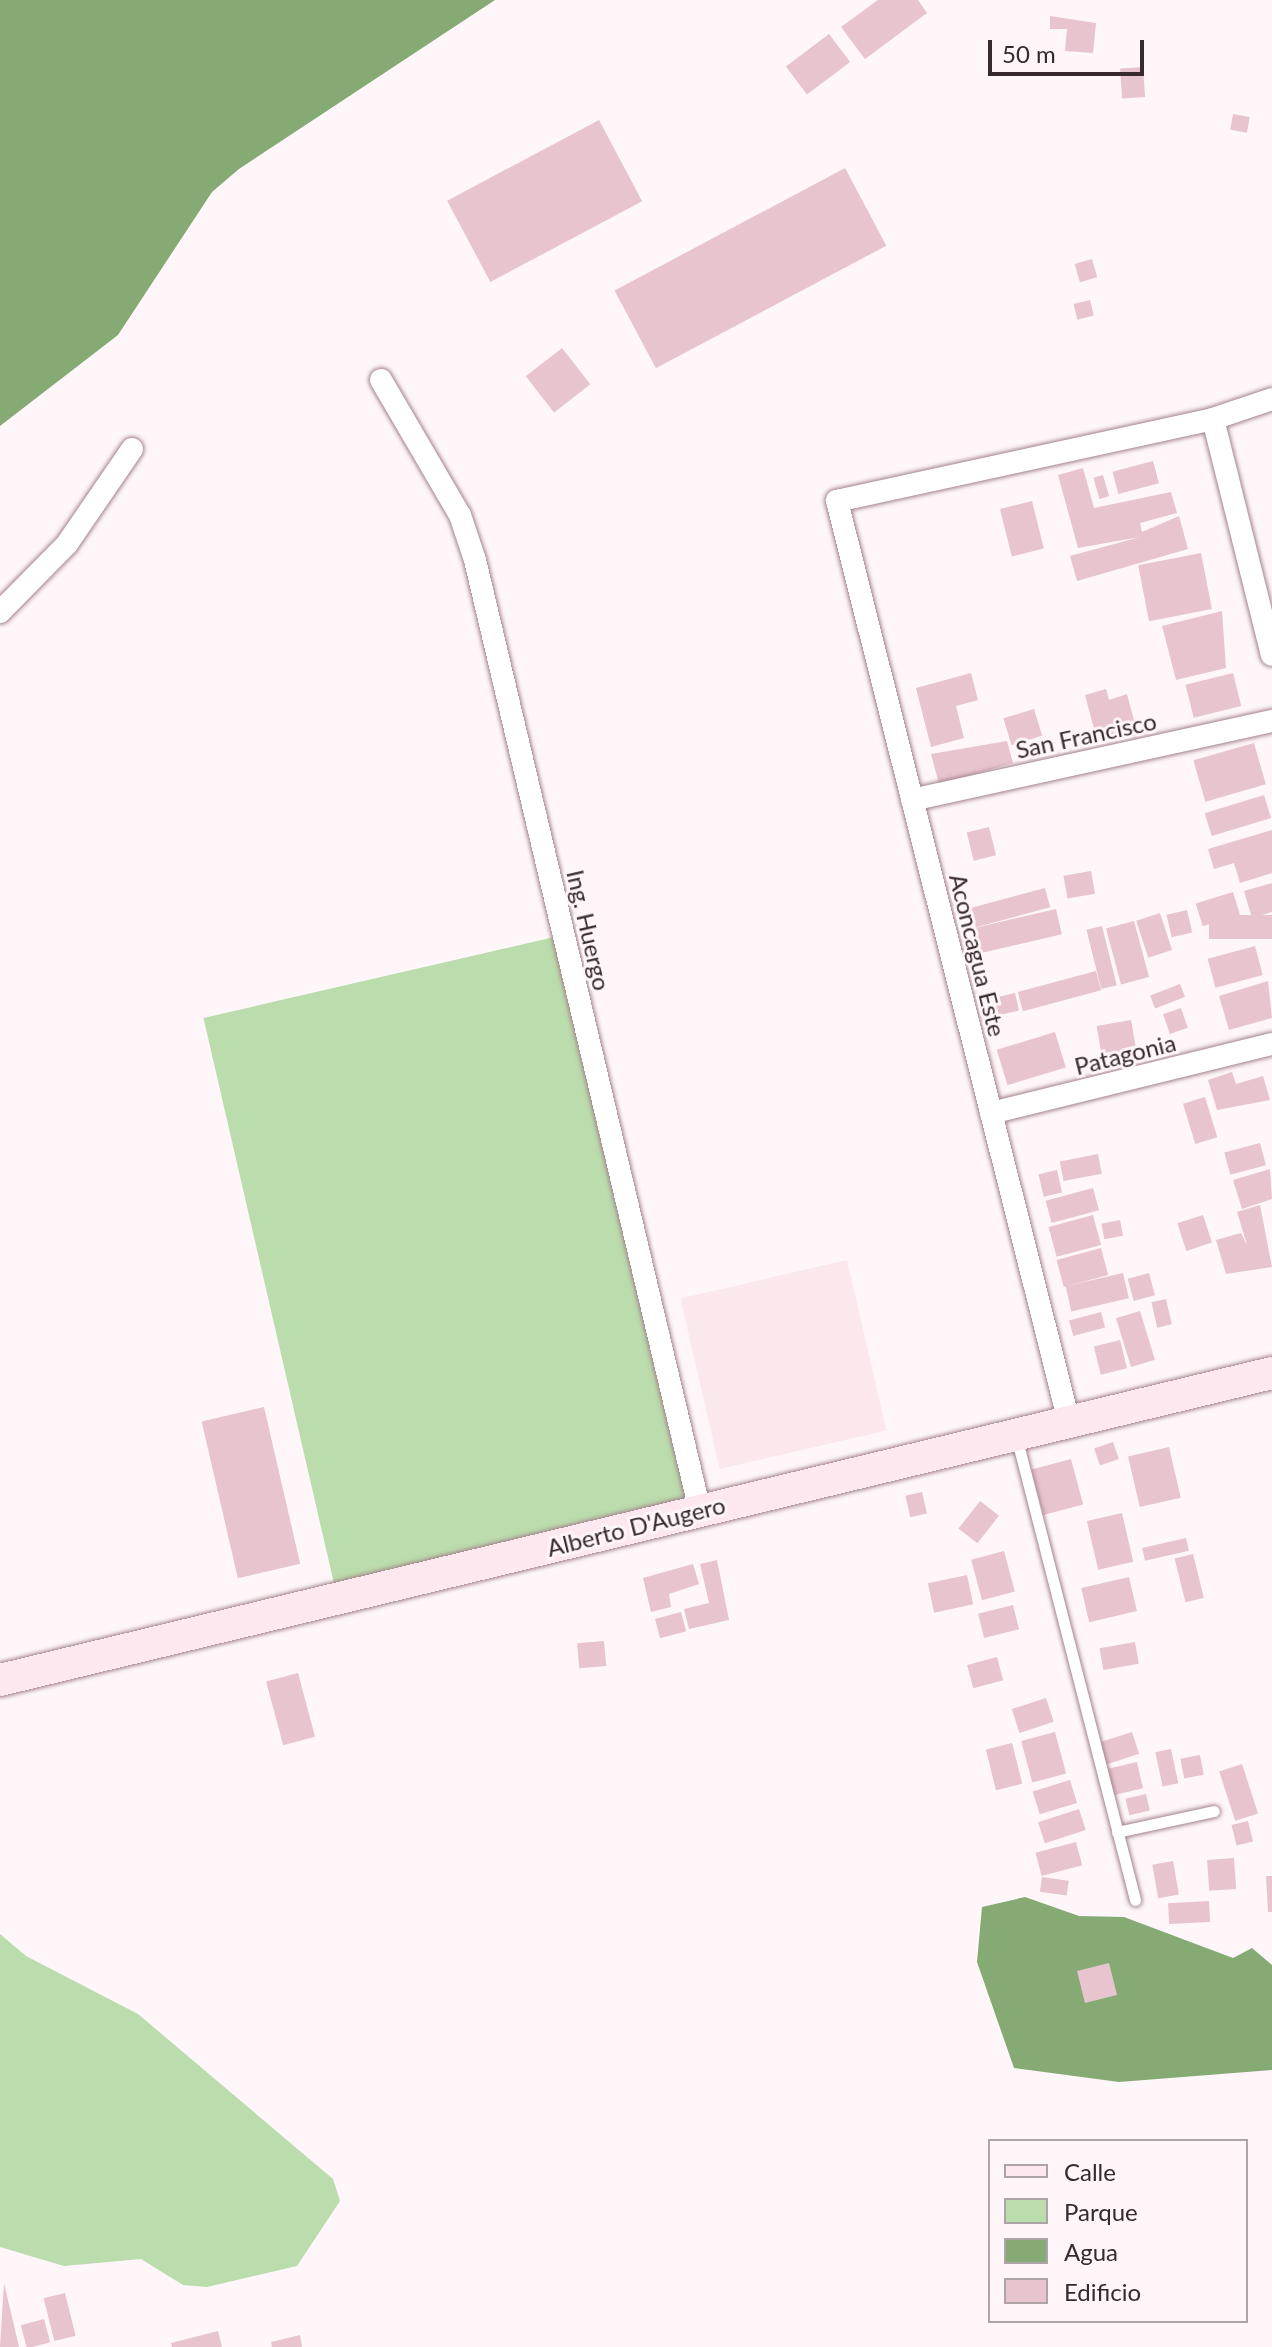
<!DOCTYPE html>
<html>
<head>
<meta charset="utf-8">
<style>
  body { margin:0 }
  #map { position:relative; width:1272px; height:2347px; overflow:hidden; background:#fef6f8; font-family:Lato,sans-serif }
  div>[style] { position:absolute }
  .built>* { inset:0; background:#fbe8ed; transform-origin:0 0 }
  .green>* { inset:0; background:#bbdcac; transform-origin:0 0 }
  .water>* { inset:0; background:#85aa74 }
  .building>* { inset:0; background:#e8c4ce; transform-origin:0 0 }
  .roads { filter:drop-shadow(0 0 2px #a3828c) drop-shadow(0 0 2px #a3828c) }
  .lane>* { height:11px; margin:-5.5px; padding:0 5.5px; transform-origin:5.5px; border-radius:5.5px; background:#fff }
  .street>* { height:22px; margin:-11px; padding:0 11px; transform-origin:11px; border-radius:11px; background:#fff }
  .secondary>* { height:32px; margin:-16px; padding:0 16px; transform-origin:16px; border-radius:16px; background:#fde8ef }
  span { translate:-50% -50%; white-space:nowrap; text-align:center; line-height:1.15; -webkit-text-stroke:6px #fef6f8; paint-order:stroke }
  .street-label { font-size:24px; color:#37292d }
  .legend { position:absolute; left:988px; top:2139px; width:260px; height:184px; box-sizing:border-box; background:#fef6f8; border:2px solid #aea4a7; margin:0; padding:10px 14px; list-style:none; font-size:24px; color:#37292d }
  .legend li { display:flex; align-items:center; gap:16px; height:40px }
  .legend b { width:40px; border:2px solid #aea4a7 }
  .scale { position:absolute; left:988px; top:40px; width:156px; height:36px; box-sizing:border-box; border:4px solid #37292d; border-top:0; padding-left:10px; font-size:24px; line-height:28px; white-space:nowrap; color:#37292d; -webkit-text-stroke:6px #fef6f8; paint-order:stroke }
</style>
</head>
<body>
<div id="map">
  <div class="built">
    <div style="left:847px;top:1260px;width:175px;height:171px;rotate:77deg"></div>
  </div>
  <div class="green">
    <div style="left:563px;top:935px;width:592px;height:369px;rotate:77deg"></div>
    <div style="clip-path:polygon(0 1934px,26px 1956px,138px 2014px,333px 2179px,340px 2201px,297px 2266px,207px 2287px,183px 2285px,141px 2259px,64px 2266px,0 2247px)"></div>
  </div>
  <div class="water">
    <div style="clip-path:polygon(0 0,495px 0,239px 169px,212px 192px,118px 335px,0 426px)"></div>
    <div style="clip-path:polygon(1025px 1897px,1079px 1916px,1124px 1917px,1233px 1958px,1252px 1948px,1272px 1965px,1272px 2070px,1119px 2082px,1014px 2068px,977px 1962px,982px 1907px)"></div>
  </div>
  <div class="building">
    <div style="clip-path:polygon(878px 0,918px 0,927px 13px,865px 59px,841px 27px)"></div>
    <div style="clip-path:polygon(1050px 16px,1096px 23px,1093px 53px,1065px 51px,1067px 29px,1050px 29px)"></div>
    <div style="left:829px;top:34px;width:35px;height:54px;rotate:53deg"></div>
    <div style="left:1143px;top:67px;width:30px;height:23px;rotate:86deg"></div>
    <div style="left:1233px;top:114px;width:17px;height:16px;rotate:10deg"></div>
    <div style="left:599px;top:120px;width:92px;height:172px;rotate:62deg"></div>
    <div style="left:845px;top:168px;width:88px;height:261px;rotate:62deg"></div>
    <div style="left:1092px;top:259px;width:19px;height:18px;rotate:74deg"></div>
    <div style="left:1090px;top:300px;width:16px;height:17px;rotate:76deg"></div>
    <div style="left:562px;top:348px;width:46px;height:46px;rotate:52deg"></div>
    <div style="left:1153px;top:461px;width:23px;height:42px;rotate:75deg"></div>
    <div style="clip-path:polygon(1083px 468px,1094px 508px,1171px 492px,1177px 513px,1140px 523px,1142px 532px,1179px 516px,1188px 549px,1077px 581px,1070px 556px,1140px 537px,1078px 548px,1058px 475px)"></div>
    <div style="left:1103px;top:475px;width:22px;height:10px;rotate:74deg"></div>
    <div style="left:1032px;top:501px;width:49px;height:33px;rotate:76deg"></div>
    <div style="left:1201px;top:553px;width:57px;height:64px;rotate:79deg"></div>
    <div style="clip-path:polygon(1222px 611px,1226px 668px,1176px 680px,1162px 626px)"></div>
    <div style="clip-path:polygon(971px 673px,978px 700px,956px 706px,964px 738px,931px 747px,916px 688px)"></div>
    <div style="left:1233px;top:673px;width:34px;height:49px;rotate:76deg"></div>
    <div style="clip-path:polygon(1106px 689px,1109px 700px,1127px 694px,1138px 735px,1097px 740px,1085px 695px)"></div>
    <div style="left:1034px;top:709px;width:28px;height:32px;rotate:73deg"></div>
    <div style="clip-path:polygon(1007px 741px,1013px 763px,939px 784px,931px 754px)"></div>
    <div style="left:1254px;top:743px;width:43px;height:63px;rotate:74deg"></div>
    <div style="left:1264px;top:795px;width:24px;height:62px;rotate:73deg"></div>
    <div style="left:989px;top:827px;width:29px;height:23px;rotate:76deg"></div>
    <div style="clip-path:polygon(1272px 830px,1272px 873px,1240px 883px,1234px 863px,1214px 869px,1208px 849px)"></div>
    <div style="left:1091px;top:871px;width:23px;height:28px;rotate:80deg"></div>
    <div style="clip-path:polygon(1272px 883px,1272px 912px,1252px 918px,1244px 891px)"></div>
    <div style="left:1045px;top:888px;width:20px;height:77px;rotate:75deg"></div>
    <div style="left:1233px;top:892px;width:24px;height:39px;rotate:73deg"></div>
    <div style="left:1056px;top:909px;width:26px;height:83px;rotate:77deg"></div>
    <div style="left:1187px;top:910px;width:23px;height:21px;rotate:77deg"></div>
    <div style="left:1160px;top:913px;width:39px;height:25px;rotate:72deg"></div>
    <div style="left:1272px;top:915px;width:24px;height:63px;rotate:90deg"></div>
    <div style="left:1134px;top:921px;width:58px;height:29px;rotate:75deg"></div>
    <div style="left:1102px;top:926px;width:61px;height:16px;rotate:76deg"></div>
    <div style="left:1255px;top:946px;width:30px;height:49px;rotate:75deg"></div>
    <div style="left:1096px;top:971px;width:20px;height:81px;rotate:75deg"></div>
    <div style="clip-path:polygon(1268px 981px,1272px 1018px,1229px 1030px,1219px 996px)"></div>
    <div style="left:1180px;top:984px;width:14px;height:32px;rotate:69deg"></div>
    <div style="left:1015px;top:993px;width:18px;height:22px;rotate:77deg"></div>
    <div style="left:1181px;top:1008px;width:21px;height:19px;rotate:71deg"></div>
    <div style="left:1131px;top:1020px;width:36px;height:35px;rotate:80deg"></div>
    <div style="left:1055px;top:1032px;width:37px;height:61px;rotate:73deg"></div>
    <div style="clip-path:polygon(1232px 1072px,1236px 1084px,1263px 1076px,1270px 1100px,1217px 1110px,1208px 1080px)"></div>
    <div style="left:1205px;top:1097px;width:42px;height:23px;rotate:73deg"></div>
    <div style="left:1260px;top:1143px;width:23px;height:37px;rotate:75deg"></div>
    <div style="left:1098px;top:1154px;width:20px;height:39px;rotate:79deg"></div>
    <div style="clip-path:polygon(1270px 1169px,1272px 1199px,1242px 1209px,1233px 1180px)"></div>
    <div style="left:1057px;top:1170px;width:23px;height:19px;rotate:77deg"></div>
    <div style="left:1093px;top:1188px;width:23px;height:49px;rotate:75deg"></div>
    <div style="clip-path:polygon(1260px 1205px,1272px 1267px,1226px 1274px,1216px 1240px,1241px 1233px,1247px 1245px,1237px 1212px)"></div>
    <div style="left:1093px;top:1215px;width:31px;height:46px;rotate:75deg"></div>
    <div style="left:1203px;top:1215px;width:29px;height:27px;rotate:72deg"></div>
    <div style="left:1120px;top:1220px;width:16px;height:19px;rotate:79deg"></div>
    <div style="left:1101px;top:1248px;width:28px;height:46px;rotate:75deg"></div>
    <div style="left:1123px;top:1273px;width:26px;height:59px;rotate:77deg"></div>
    <div style="left:1149px;top:1273px;width:23px;height:22px;rotate:75deg"></div>
    <div style="left:1166px;top:1299px;width:26px;height:15px;rotate:77deg"></div>
    <div style="left:1140px;top:1311px;width:51px;height:25px;rotate:73deg"></div>
    <div style="left:1101px;top:1312px;width:16px;height:33px;rotate:75deg"></div>
    <div style="left:1120px;top:1340px;width:29px;height:27px;rotate:76deg"></div>
    <div style="left:264px;top:1407px;width:161px;height:64px;rotate:77deg"></div>
    <div style="left:1113px;top:1442px;width:18px;height:20px;rotate:71deg"></div>
    <div style="left:1169px;top:1447px;width:52px;height:42px;rotate:77deg"></div>
    <div style="left:1071px;top:1459px;width:47px;height:41px;rotate:75deg"></div>
    <div style="left:922px;top:1492px;width:22px;height:17px;rotate:77deg"></div>
    <div style="left:980px;top:1501px;width:24px;height:35px;rotate:38deg"></div>
    <div style="left:1122px;top:1513px;width:50px;height:36px;rotate:77deg"></div>
    <div style="left:1186px;top:1538px;width:13px;height:45px;rotate:77deg"></div>
    <div style="left:1004px;top:1551px;width:42px;height:34px;rotate:75deg"></div>
    <div style="left:1193px;top:1554px;width:45px;height:19px;rotate:76deg"></div>
    <div style="clip-path:polygon(717px 1560px,729px 1620px,689px 1629px,684px 1609px,709px 1603px,700px 1564px)"></div>
    <div style="clip-path:polygon(693px 1564px,699px 1584px,669px 1594px,671px 1607px,651px 1612px,643px 1578px)"></div>
    <div style="left:967px;top:1575px;width:30px;height:40px;rotate:78deg"></div>
    <div style="left:1129px;top:1577px;width:35px;height:49px;rotate:77deg"></div>
    <div style="left:1013px;top:1605px;width:25px;height:36px;rotate:76deg"></div>
    <div style="left:681px;top:1612px;width:20px;height:27px;rotate:75deg"></div>
    <div style="left:604px;top:1641px;width:25px;height:27px;rotate:85deg"></div>
    <div style="left:1135px;top:1642px;width:22px;height:36px;rotate:80deg"></div>
    <div style="left:997px;top:1657px;width:24px;height:31px;rotate:75deg"></div>
    <div style="left:298px;top:1673px;width:66px;height:33px;rotate:75deg"></div>
    <div style="left:1046px;top:1698px;width:25px;height:36px;rotate:72deg"></div>
    <div style="left:1055px;top:1732px;width:43px;height:35px;rotate:75deg"></div>
    <div style="left:1132px;top:1732px;width:23px;height:36px;rotate:72deg"></div>
    <div style="left:1012px;top:1743px;width:42px;height:27px;rotate:76deg"></div>
    <div style="left:1171px;top:1749px;width:35px;height:16px;rotate:78deg"></div>
    <div style="left:1200px;top:1755px;width:20px;height:20px;rotate:79deg"></div>
    <div style="left:1137px;top:1762px;width:27px;height:33px;rotate:77deg"></div>
    <div style="left:1242px;top:1764px;width:52px;height:24px;rotate:72deg"></div>
    <div style="left:1070px;top:1780px;width:24px;height:39px;rotate:73deg"></div>
    <div style="left:1146px;top:1794px;width:17px;height:21px;rotate:77deg"></div>
    <div style="left:1079px;top:1809px;width:22px;height:43px;rotate:72deg"></div>
    <div style="left:1248px;top:1821px;width:21px;height:17px;rotate:76deg"></div>
    <div style="left:1076px;top:1842px;width:24px;height:42px;rotate:75deg"></div>
    <div style="left:1234px;top:1858px;width:31px;height:27px;rotate:86deg"></div>
    <div style="left:1173px;top:1861px;width:34px;height:21px;rotate:80deg"></div>
    <div style="clip-path:polygon(1266px 1876px,1272px 1876px,1272px 1912px,1268px 1912px)"></div>
    <div style="left:1042px;top:1877px;width:27px;height:15px;rotate:8deg"></div>
    <div style="left:1209px;top:1901px;width:21px;height:41px;rotate:87deg"></div>
    <div style="left:1109px;top:1963px;width:33px;height:33px;rotate:76deg"></div>
    <div style="clip-path:polygon(4px 2283px,19px 2347px,0 2347px)"></div>
    <div style="left:65px;top:2293px;width:44px;height:22px;rotate:76deg"></div>
    <div style="left:44px;top:2319px;width:24px;height:24px;rotate:75deg"></div>
    <div style="clip-path:polygon(218px 2331px,222px 2347px,172px 2347px,171px 2343px)"></div>
    <div style="clip-path:polygon(300px 2335px,302px 2347px,272px 2347px,271px 2342px)"></div>
  </div>
  <div class="roads">
    <div class="lane">
      <div style="left:1016px;top:1436px;width:479px;rotate:75.6deg"></div>
      <div style="left:1117px;top:1832px;width:99px;rotate:-12.2deg"></div>
    </div>
    <div class="street">
      <div style="left:381px;top:380px;width:156px;rotate:59.7deg"></div>
      <div style="left:460px;top:515px;width:47px;rotate:71.6deg"></div>
      <div style="left:475px;top:560px;width:977px;rotate:76.69deg"></div>
      <div style="left:1213px;top:419px;width:243px;rotate:76deg"></div>
      <div style="left:0;top:612px;width:95px;rotate:-45.4deg"></div>
      <div style="left:67px;top:544px;width:115px;rotate:-55.6deg"></div>
      <div style="left:912px;top:800px;width:369px;rotate:-12.4deg"></div>
      <div style="left:991px;top:1113px;width:289px;rotate:-13.8deg"></div>
      <div style="left:1069px;top:1422px;width:950px;rotate:-104.14deg"></div>
      <div style="left:837px;top:501px;width:385px;rotate:-12.3deg"></div>
      <div style="left:1213px;top:419px;width:62px;rotate:-18.7deg"></div>
    </div>
    <div class="secondary">
      <div style="left:0;top:1680px;width:1309px;rotate:-13.57deg"></div>
    </div>
  </div>
  <div class="street-label">
    <span style="left:1086px;top:735px;rotate:-12deg">San Francisco</span>
    <span style="left:589px;top:930px;rotate:77deg">Ing. Huergo</span>
    <span style="left:978px;top:955px;rotate:76deg">Aconcagua Este</span>
    <span style="left:1125px;top:1054px;rotate:-14deg">Patagonia</span>
    <span style="left:636px;top:1526px;rotate:-14deg">Alberto D'Augero</span>
  </div>
  <ul class="legend">
  <li><b style="height:10px;background:#fde8ef"></b>Calle</li>
  <li><b style="height:22px;background:#bbdcac"></b>Parque</li>
  <li><b style="height:22px;background:#85aa74"></b>Agua</li>
  <li><b style="height:22px;background:#e8c4ce"></b>Edificio</li>
  </ul>
  <div class="scale">50 m</div>
</div>
</body>
</html>
